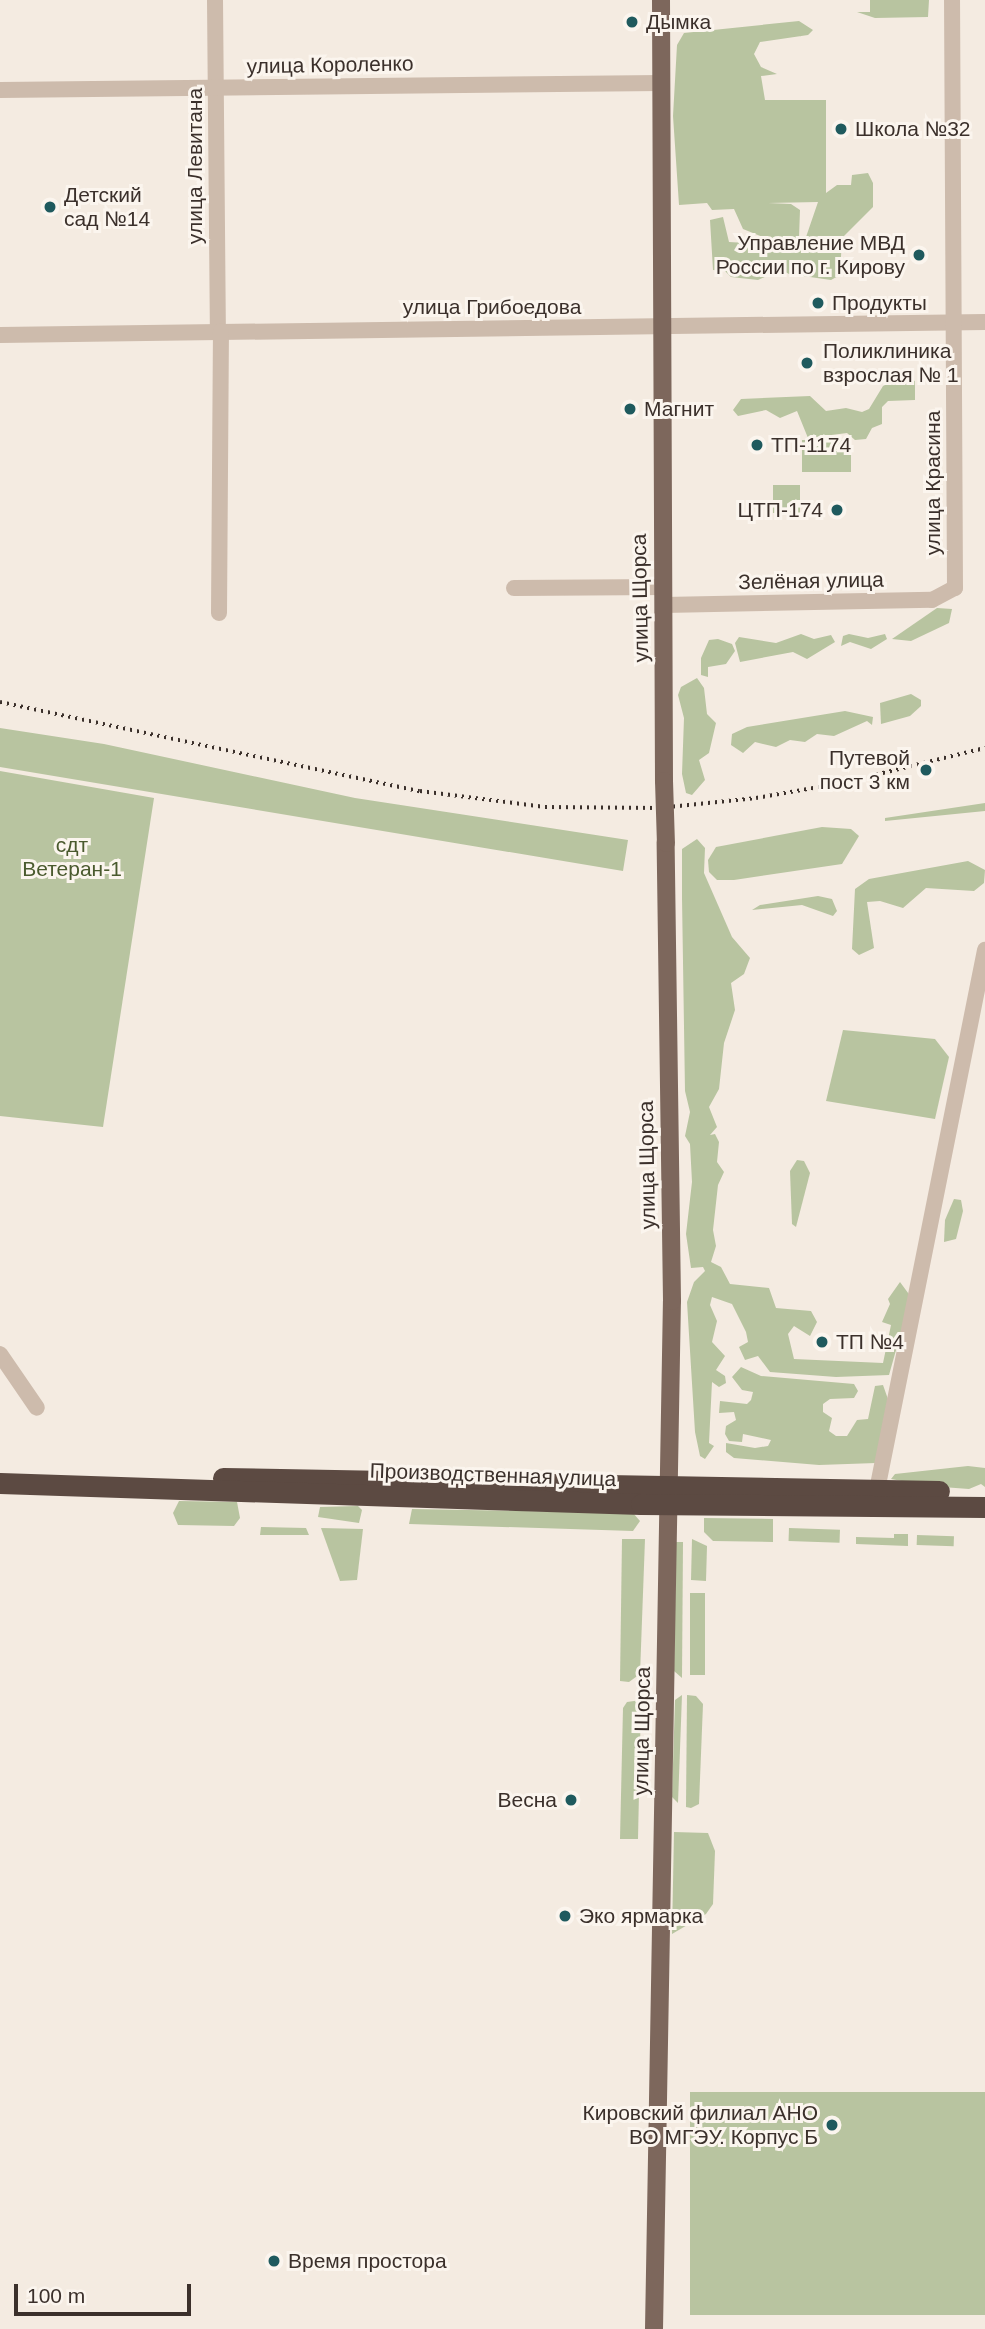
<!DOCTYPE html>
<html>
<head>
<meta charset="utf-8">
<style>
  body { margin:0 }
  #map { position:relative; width:985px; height:2329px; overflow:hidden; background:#f4ebe1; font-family:Helvetica,sans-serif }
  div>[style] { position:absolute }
  .green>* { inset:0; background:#b8c4a0; transform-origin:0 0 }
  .minor>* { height:16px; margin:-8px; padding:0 8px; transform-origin:8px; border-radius:8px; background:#cdbbac }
  .major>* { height:18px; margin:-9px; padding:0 9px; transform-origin:9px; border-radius:9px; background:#7d675c }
  .highway>* { height:21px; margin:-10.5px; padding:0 10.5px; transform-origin:10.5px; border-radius:10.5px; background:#5c4a42 }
  .rail>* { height:3.5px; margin-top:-1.75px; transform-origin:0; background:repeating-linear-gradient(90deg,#3b302b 0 2px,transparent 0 7px) }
  .major-bridge>* { height:18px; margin:-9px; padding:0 9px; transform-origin:9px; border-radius:9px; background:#7d675c }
  .dots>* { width:19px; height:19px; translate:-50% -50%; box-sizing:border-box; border:4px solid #fbf5ee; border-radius:50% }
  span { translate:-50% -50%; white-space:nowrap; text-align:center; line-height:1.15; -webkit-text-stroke:6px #fbf5ee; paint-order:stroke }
  .poi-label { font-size:21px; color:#3b302b }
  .left { translate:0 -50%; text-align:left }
  .right { translate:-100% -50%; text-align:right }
  .street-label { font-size:21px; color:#3b302b }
  .park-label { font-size:21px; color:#4a5a2e }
  .scale { position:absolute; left:14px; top:2284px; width:177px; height:32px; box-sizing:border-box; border:4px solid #3b302b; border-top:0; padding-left:9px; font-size:21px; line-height:24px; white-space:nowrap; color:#3b302b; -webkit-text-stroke:5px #fbf5ee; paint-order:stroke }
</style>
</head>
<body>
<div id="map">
  <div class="green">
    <div style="clip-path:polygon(870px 0,929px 0,928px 17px,875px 18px,857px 12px,870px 12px)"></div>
    <div style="clip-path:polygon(evenodd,799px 21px,813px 30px,808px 35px,760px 42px,754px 54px,761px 67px,777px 74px,761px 76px,765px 100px,826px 100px,826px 193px,837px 185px,851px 185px,852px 175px,868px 173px,873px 183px,873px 207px,842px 238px,840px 275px,831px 280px,789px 274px,771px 264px,769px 275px,758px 280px,731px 277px,725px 271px,713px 270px,710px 220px,723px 217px,729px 242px,764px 244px,765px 238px,743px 229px,734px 209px,712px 210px,707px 203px,679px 205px,673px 116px,677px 45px,684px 33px,799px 21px,818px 202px,806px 237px,799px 238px,800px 210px,791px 204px,768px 203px,818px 202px)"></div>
    <div style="clip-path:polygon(903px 376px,915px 381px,915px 400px,888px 401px,882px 407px,882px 424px,872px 428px,866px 439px,855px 440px,847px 433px,808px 438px,797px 411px,780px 418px,766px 410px,738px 416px,733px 410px,741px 399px,810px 396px,826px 411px,846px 408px,862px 412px,869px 409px,883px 386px)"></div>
    <div style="left:851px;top:440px;width:32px;height:49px;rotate:90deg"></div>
    <div style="left:773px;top:485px;width:27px;height:28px"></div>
    <div style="clip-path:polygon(937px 608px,952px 609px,949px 623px,911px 641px,892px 639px)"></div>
    <div style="clip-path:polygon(801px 634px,814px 639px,831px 635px,835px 642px,807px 659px,793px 652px,740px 662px,735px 643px,739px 637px,776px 643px)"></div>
    <div style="clip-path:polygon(849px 634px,868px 638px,885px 634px,887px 639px,871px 649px,850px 642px,841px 646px,843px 636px)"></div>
    <div style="clip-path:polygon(718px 639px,732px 644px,735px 651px,726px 664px,708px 667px,708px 677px,701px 675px,701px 658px,709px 640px)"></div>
    <div style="clip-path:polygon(697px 678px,704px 688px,707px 714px,716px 723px,709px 753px,699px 760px,705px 780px,692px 795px,686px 793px,682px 774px,684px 718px,678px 695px,681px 687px)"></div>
    <div style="clip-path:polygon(911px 694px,921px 700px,921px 706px,910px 716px,881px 724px,880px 703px)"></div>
    <div style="clip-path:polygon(845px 711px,873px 717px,872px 725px,867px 721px,834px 736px,817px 734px,805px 742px,790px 740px,776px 747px,755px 742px,743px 753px,731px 745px,732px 734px,747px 727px)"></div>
    <div style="clip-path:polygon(0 728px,104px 744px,355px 798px,628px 840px,623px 871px,0 767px)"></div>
    <div style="clip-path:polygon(0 771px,154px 798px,103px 1127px,0 1116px)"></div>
    <div style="clip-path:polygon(985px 803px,985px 811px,885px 821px,885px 818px)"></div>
    <div style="clip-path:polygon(822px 827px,851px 829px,859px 836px,842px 864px,734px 880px,717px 880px,709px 872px,708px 860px,716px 847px)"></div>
    <div style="clip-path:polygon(697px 839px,705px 848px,704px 873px,732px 937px,750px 958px,744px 974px,731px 983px,735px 1010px,724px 1043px,719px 1089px,709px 1107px,717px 1127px,710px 1135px,715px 1134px,719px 1142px,717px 1162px,724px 1172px,718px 1185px,713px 1230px,716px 1246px,711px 1262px,721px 1267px,730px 1284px,769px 1288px,776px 1308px,811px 1311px,817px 1322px,810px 1336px,794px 1326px,788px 1334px,794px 1359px,883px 1363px,891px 1325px,882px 1322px,890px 1304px,888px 1299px,900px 1282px,911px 1297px,889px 1375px,836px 1377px,770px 1372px,758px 1356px,745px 1360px,739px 1347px,748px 1342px,746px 1332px,732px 1304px,712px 1297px,710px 1305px,717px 1321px,712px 1342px,725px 1356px,716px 1370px,725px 1376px,726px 1383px,719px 1387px,712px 1382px,709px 1443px,714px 1446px,705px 1459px,700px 1456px,695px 1432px,687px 1302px,694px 1282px,705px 1271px,703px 1267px,691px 1268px,686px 1234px,692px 1182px,690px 1144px,685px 1136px,690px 1112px,685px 1091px,682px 898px,682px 849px)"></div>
    <div style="clip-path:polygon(968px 861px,985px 870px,984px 883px,974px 891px,926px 888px,903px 908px,880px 901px,867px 902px,874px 948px,859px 955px,852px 949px,855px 889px,869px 879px)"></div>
    <div style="clip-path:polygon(818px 896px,832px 899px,837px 911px,833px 916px,802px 905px,752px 910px,760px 905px)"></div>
    <div style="clip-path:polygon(843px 1030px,935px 1039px,949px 1057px,935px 1119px,826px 1101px)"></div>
    <div style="clip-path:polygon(797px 1160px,804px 1161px,810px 1173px,796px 1227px,792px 1224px,790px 1171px)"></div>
    <div style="clip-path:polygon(954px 1199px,961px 1200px,963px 1211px,956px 1239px,944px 1242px,945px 1220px)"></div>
    <div style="clip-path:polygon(741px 1367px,761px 1376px,854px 1384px,858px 1391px,854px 1398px,830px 1399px,823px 1404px,823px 1412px,832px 1418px,829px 1431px,836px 1436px,847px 1436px,857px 1420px,868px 1419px,875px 1386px,883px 1385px,889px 1402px,876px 1463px,819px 1465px,734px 1458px,726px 1452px,726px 1443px,755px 1448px,768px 1446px,771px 1440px,743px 1434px,742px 1442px,729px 1441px,725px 1434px,726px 1426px,736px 1420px,734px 1412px,719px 1413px,720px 1401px,747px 1404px,751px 1400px,753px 1392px,742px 1390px,732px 1377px)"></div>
    <div style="clip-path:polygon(968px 1466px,985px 1468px,985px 1487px,981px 1484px,969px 1489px,929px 1486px,891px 1479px,895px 1474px)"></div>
    <div style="clip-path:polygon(179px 1501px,237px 1502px,240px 1518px,234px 1526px,178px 1525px,173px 1513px)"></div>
    <div style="clip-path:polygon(358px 1506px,362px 1510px,359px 1523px,318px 1517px,320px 1507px)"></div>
    <div style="clip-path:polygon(412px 1509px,633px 1513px,640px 1521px,633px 1531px,409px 1524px)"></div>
    <div style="clip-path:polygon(704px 1518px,773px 1519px,773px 1542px,713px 1541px,704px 1532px)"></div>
    <div style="clip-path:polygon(261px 1527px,306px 1528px,309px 1535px,260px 1535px)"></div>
    <div style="clip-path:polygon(321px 1528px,363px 1529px,357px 1580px,340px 1581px)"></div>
    <div style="left:789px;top:1528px;width:51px;height:13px;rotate:2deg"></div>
    <div style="clip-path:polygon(894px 1534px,908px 1534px,908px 1546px,856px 1544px,856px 1537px,894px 1538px)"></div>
    <div style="left:917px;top:1535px;width:37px;height:10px;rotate:2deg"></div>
    <div style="clip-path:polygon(622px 1539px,645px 1539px,640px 1674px,629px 1682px,620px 1681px)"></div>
    <div style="clip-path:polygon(692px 1539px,707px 1546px,706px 1581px,691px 1580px)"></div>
    <div style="clip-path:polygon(676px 1542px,683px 1542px,682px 1678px,674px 1671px)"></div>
    <div style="left:690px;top:1593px;width:15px;height:82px"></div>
    <div style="clip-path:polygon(682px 1695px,678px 1803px,672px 1797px,675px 1700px)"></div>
    <div style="clip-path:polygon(687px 1695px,696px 1696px,703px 1704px,699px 1804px,691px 1808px,686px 1807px)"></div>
    <div style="clip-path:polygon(641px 1700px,638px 1839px,620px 1839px,623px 1708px,627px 1702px)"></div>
    <div style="clip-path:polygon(674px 1832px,708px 1833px,715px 1851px,713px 1904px,706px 1914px,672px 1934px)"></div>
    <div style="left:690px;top:2092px;width:295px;height:223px"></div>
  </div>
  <div class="minor">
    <div style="left:215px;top:0;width:331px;rotate:89.5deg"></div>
    <div style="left:0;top:90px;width:661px;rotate:-0.61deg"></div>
    <div style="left:0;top:335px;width:985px;rotate:-0.76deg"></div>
    <div style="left:514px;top:588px;width:149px;rotate:-0.4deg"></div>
    <div style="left:664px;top:605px;width:268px;rotate:-1.1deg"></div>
    <div style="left:932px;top:600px;width:26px;rotate:-28deg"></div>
    <div style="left:955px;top:588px;width:588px;rotate:-90.29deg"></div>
    <div style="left:219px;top:613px;width:282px;rotate:-89.6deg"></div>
    <div style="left:0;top:1354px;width:65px;rotate:55.6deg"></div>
    <div style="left:877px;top:1490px;width:551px;rotate:-78.69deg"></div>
  </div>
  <div class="major">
    <div style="left:661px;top:0;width:781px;rotate:89.78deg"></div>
    <div style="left:654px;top:2329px;width:1028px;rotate:-89deg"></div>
    <div style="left:672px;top:1301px;width:458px;rotate:-90.8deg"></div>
  </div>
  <div class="highway">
    <div style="left:223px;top:1478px;width:716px;rotate:1.04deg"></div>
    <div style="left:0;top:1483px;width:641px;rotate:1.88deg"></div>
    <div style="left:641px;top:1504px;width:344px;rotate:0.5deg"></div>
  </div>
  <div class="rail">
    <div style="left:0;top:702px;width:429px;rotate:12deg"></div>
    <div style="left:420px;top:791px;width:126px;rotate:7.3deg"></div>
    <div style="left:545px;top:807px;width:114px;rotate:0.5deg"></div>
    <div style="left:659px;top:808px;width:98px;rotate:-5.9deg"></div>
    <div style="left:756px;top:798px;width:87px;rotate:-9.9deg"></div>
    <div style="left:842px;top:783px;width:147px;rotate:-13.8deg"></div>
  </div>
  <div class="major-bridge">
    <div style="left:664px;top:781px;width:62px;rotate:88.2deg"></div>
  </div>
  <div class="dots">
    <div style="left:632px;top:22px;background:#1f5a5e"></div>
    <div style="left:841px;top:129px;background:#1f5a5e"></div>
    <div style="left:50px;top:207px;background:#1f5a5e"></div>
    <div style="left:919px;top:255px;background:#1f5a5e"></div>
    <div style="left:818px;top:303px;background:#1f5a5e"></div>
    <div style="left:807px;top:363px;background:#1f5a5e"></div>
    <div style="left:630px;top:409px;background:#1f5a5e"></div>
    <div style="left:757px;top:445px;background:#1f5a5e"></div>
    <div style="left:837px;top:510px;background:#1f5a5e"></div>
    <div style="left:926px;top:770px;background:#1f5a5e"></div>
    <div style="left:822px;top:1342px;background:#1f5a5e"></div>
    <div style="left:571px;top:1800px;background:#1f5a5e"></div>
    <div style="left:565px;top:1916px;background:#1f5a5e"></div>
    <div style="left:832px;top:2125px;background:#1f5a5e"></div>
    <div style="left:274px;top:2261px;background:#1f5a5e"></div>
  </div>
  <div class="poi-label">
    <span class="left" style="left:646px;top:22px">Дымка</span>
    <span class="left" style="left:855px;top:129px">Школа №32</span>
    <span class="left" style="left:64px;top:207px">Детский<br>сад №14</span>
    <span class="right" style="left:905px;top:255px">Управление МВД<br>России по г. Кирову</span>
    <span class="left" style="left:832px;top:303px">Продукты</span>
    <span class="left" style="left:823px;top:363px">Поликлиника<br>взрослая № 1</span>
    <span class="left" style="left:644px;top:409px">Магнит</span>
    <span class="left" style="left:771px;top:445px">ТП-1174</span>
    <span class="right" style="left:823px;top:510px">ЦТП-174</span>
    <span class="right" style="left:910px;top:770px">Путевой<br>пост 3 км</span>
    <span class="left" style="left:836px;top:1342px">ТП №4</span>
    <span class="right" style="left:557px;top:1800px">Весна</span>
    <span class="left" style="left:579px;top:1916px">Эко ярмарка</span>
    <span class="right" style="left:818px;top:2125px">Кировский филиал АНО<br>ВО МГЭУ. Корпус Б</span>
    <span class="left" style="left:288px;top:2261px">Время простора</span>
  </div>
  <div class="street-label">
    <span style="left:330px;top:65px;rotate:-1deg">улица Короленко</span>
    <span style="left:195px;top:166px;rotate:-90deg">улица Левитана</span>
    <span style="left:492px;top:307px">улица Грибоедова</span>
    <span style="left:933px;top:483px;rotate:-90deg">улица Красина</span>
    <span style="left:811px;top:581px;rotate:-1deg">Зелёная улица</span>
    <span style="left:640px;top:598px;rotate:-91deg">улица Щорса</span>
    <span style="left:647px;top:1165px;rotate:-91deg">улица Щорса</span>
    <span style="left:493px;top:1475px;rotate:2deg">Производственная улица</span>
    <span style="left:642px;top:1731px;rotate:-89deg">улица Щорса</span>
  </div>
  <div class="park-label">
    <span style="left:72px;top:857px">сдт<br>Ветеран-1</span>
  </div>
  <div class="scale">100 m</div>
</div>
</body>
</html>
